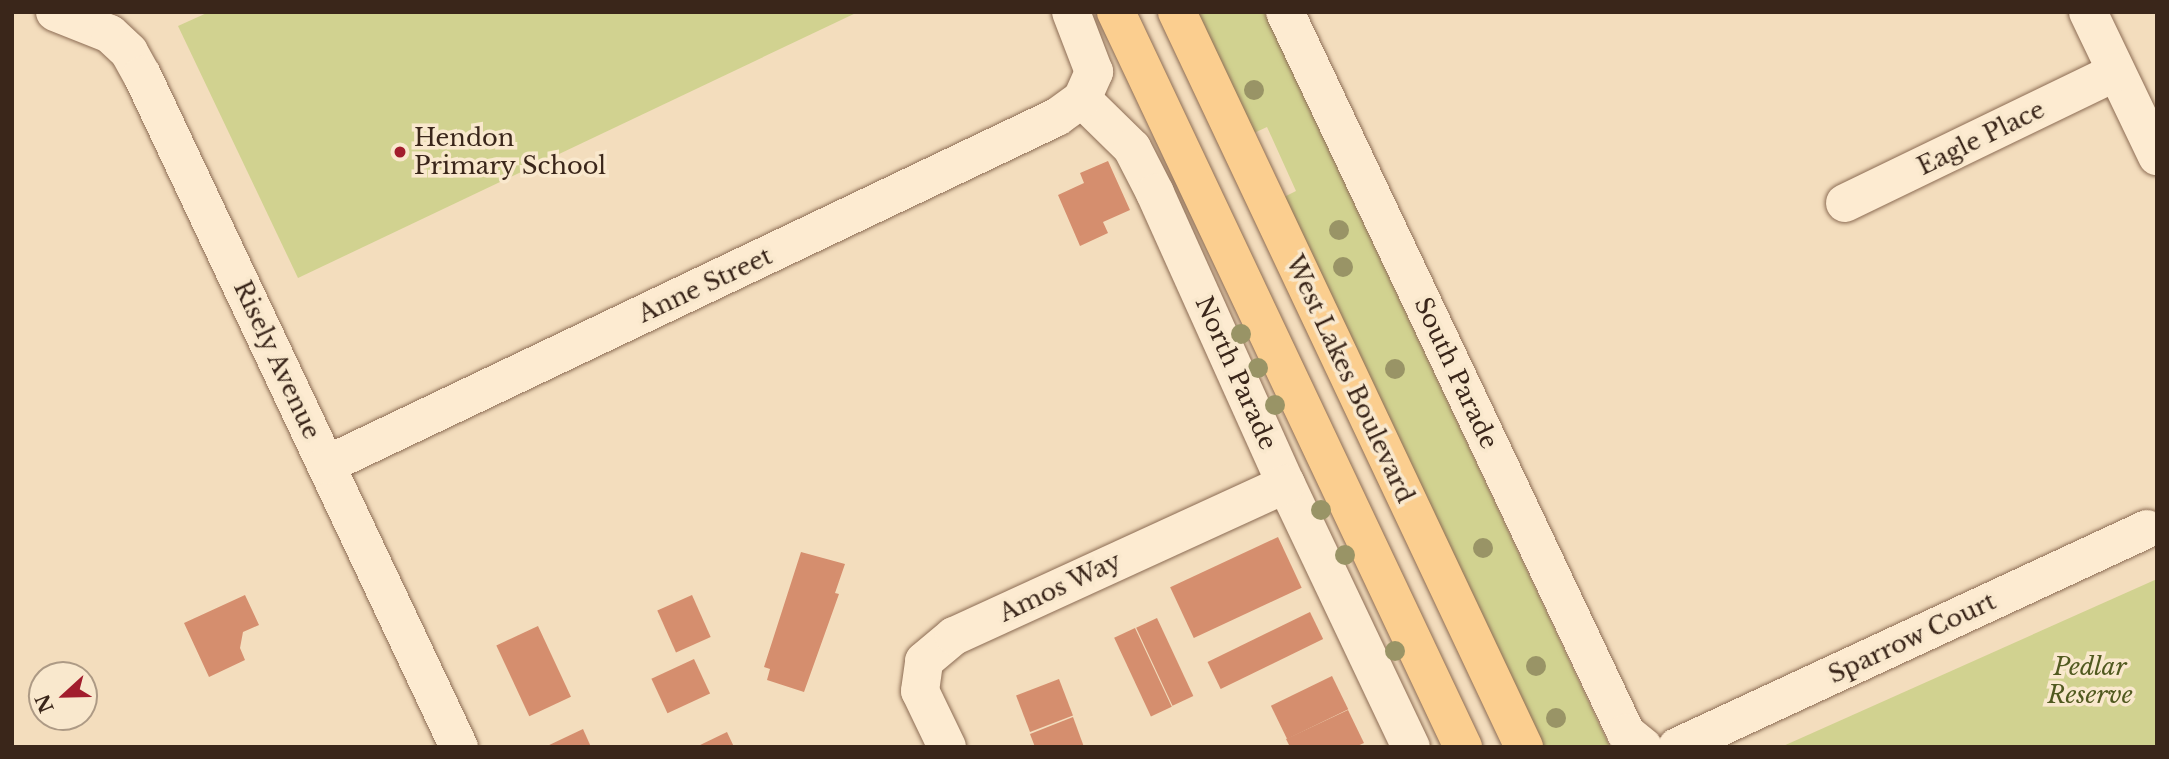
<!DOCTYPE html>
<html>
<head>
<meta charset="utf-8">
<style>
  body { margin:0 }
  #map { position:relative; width:2169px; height:759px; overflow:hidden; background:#f3ddbd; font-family:"Libre Baskerville",serif }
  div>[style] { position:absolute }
  .green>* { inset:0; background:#d1d290 }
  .building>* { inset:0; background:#d58e6e; transform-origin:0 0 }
  .roads { filter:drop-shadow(0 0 2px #8c6c54) drop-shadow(0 0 2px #8c6c54) }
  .minor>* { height:38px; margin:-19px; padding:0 19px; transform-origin:19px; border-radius:19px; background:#fdebd1 }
  .major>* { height:38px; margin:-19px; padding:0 19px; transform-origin:19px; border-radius:19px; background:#fbce8f }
  .trees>* { width:20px; height:20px; margin:-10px; border-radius:50%; background:#999466 }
  .dots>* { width:19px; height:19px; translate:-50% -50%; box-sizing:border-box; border:4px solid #f9e8cd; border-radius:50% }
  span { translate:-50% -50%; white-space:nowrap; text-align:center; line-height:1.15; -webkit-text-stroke:7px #f9e8cd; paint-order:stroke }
  .poi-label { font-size:24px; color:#3a261a }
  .left { translate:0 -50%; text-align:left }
  .street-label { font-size:24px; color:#3a261a }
  .park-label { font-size:24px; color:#50591f; font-style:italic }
  .frame { position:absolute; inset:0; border:14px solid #3a261a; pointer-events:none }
  .north { position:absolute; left:28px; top:661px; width:70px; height:70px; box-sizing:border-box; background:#f9e8cd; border:2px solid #ad9a85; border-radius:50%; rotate:248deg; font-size:19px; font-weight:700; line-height:28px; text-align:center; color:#3a261a }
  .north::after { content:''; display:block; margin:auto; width:24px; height:32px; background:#a21d2d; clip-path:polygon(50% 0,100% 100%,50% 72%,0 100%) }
</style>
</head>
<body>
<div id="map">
  <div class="green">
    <div style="clip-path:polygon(209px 12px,858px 12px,298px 278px,178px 26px)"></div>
    <div style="clip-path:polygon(1197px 12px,1264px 12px,1610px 747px,1542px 747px,1284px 197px,1296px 191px,1267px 127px,1254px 133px)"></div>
    <div style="clip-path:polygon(2157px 579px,2157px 747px,1781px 747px)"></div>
  </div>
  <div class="building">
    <div style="clip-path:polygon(1108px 161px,1130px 210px,1103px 222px,1108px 233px,1080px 246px,1058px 195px,1084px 183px,1080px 173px)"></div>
    <div style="left:1278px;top:537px;width:56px;height:119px;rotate:65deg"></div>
    <div style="clip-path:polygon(801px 552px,845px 564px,835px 593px,839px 594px,804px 692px,767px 680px,770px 669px,764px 667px)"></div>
    <div style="clip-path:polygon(245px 595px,259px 625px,243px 632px,240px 648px,245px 660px,209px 677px,184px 623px)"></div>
    <div style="left:692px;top:595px;width:46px;height:38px;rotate:66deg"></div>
    <div style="left:1310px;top:612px;width:30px;height:114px;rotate:64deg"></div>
    <div style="left:1157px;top:618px;width:86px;height:23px;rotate:65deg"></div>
    <div style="left:538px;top:626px;width:78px;height:46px;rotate:65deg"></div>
    <div style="left:1135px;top:628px;width:87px;height:23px;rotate:65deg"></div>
    <div style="left:694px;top:659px;width:38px;height:47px;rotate:65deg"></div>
    <div style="left:1332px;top:676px;width:37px;height:68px;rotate:64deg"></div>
    <div style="left:1059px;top:679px;width:39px;height:46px;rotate:69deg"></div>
    <div style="clip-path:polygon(1348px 710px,1364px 743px,1355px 747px,1290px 747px,1286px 739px)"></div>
    <div style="clip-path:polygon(1073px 717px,1084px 747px,1035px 747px,1030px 734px)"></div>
    <div style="clip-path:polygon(583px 729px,591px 747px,545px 747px)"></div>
    <div style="clip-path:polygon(727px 732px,734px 747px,696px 747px)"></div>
  </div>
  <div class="roads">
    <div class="minor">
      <div style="left:55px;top:12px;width:59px;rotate:21.8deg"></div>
      <div style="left:110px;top:34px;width:26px;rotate:43deg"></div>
      <div style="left:129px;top:52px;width:26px;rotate:61deg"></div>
      <div style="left:142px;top:75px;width:743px;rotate:64.75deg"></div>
      <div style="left:1285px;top:12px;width:798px;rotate:64.69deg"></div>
      <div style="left:1626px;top:733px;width:22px;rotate:39deg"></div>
      <div style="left:2088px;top:12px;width:160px;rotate:64.4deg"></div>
      <div style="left:1082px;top:99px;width:70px;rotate:44.4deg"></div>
      <div style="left:1132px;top:148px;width:51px;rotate:62.9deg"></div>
      <div style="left:1155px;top:193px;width:319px;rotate:65.8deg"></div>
      <div style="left:1286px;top:484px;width:291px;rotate:64.6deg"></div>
      <div style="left:1845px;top:203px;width:301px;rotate:-25.8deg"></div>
      <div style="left:326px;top:465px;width:810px;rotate:-25.46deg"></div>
      <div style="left:1057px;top:117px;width:31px;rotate:-36deg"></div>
      <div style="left:1082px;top:99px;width:30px;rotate:-66deg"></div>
      <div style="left:1094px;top:72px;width:64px;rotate:-111deg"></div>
      <div style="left:947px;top:747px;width:62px;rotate:-115.7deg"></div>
      <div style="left:920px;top:691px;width:30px;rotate:-82deg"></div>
      <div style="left:924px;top:661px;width:39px;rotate:-40deg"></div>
      <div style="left:954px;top:636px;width:365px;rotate:-24.6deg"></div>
      <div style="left:1677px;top:747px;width:518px;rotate:-24.88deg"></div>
    </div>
    <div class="major">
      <div style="left:1116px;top:12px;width:813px;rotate:64.73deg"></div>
      <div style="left:1177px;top:12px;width:813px;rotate:64.73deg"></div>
    </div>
  </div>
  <div class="trees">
    <div style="left:1254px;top:90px"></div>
    <div style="left:1339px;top:230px"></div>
    <div style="left:1343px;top:267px"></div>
    <div style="left:1241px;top:334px"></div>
    <div style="left:1258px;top:368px"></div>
    <div style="left:1395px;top:369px"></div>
    <div style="left:1275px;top:405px"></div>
    <div style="left:1321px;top:510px"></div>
    <div style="left:1483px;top:548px"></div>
    <div style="left:1345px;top:555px"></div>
    <div style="left:1395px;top:651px"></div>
    <div style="left:1536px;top:666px"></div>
    <div style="left:1556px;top:718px"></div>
  </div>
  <div class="dots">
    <div style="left:400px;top:152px;background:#a21d2d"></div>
  </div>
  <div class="poi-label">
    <span class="left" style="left:414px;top:152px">Hendon<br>Primary School</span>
  </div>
  <div class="street-label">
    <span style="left:1981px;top:138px;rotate:-26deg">Eagle Place</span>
    <span style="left:705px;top:285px;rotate:-25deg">Anne Street</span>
    <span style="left:277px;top:360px;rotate:65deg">Risely Avenue</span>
    <span style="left:1236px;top:373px;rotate:66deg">North Parade</span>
    <span style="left:1456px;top:373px;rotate:65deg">South Parade</span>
    <span style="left:1350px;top:379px;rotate:65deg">West Lakes Boulevard</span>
    <span style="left:1060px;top:587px;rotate:-25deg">Amos Way</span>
    <span style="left:1912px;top:638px;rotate:-25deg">Sparrow Court</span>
  </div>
  <div class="park-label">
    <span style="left:2090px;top:681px">Pedlar<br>Reserve</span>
  </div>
  <div class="frame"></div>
  <div class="north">N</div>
</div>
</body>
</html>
